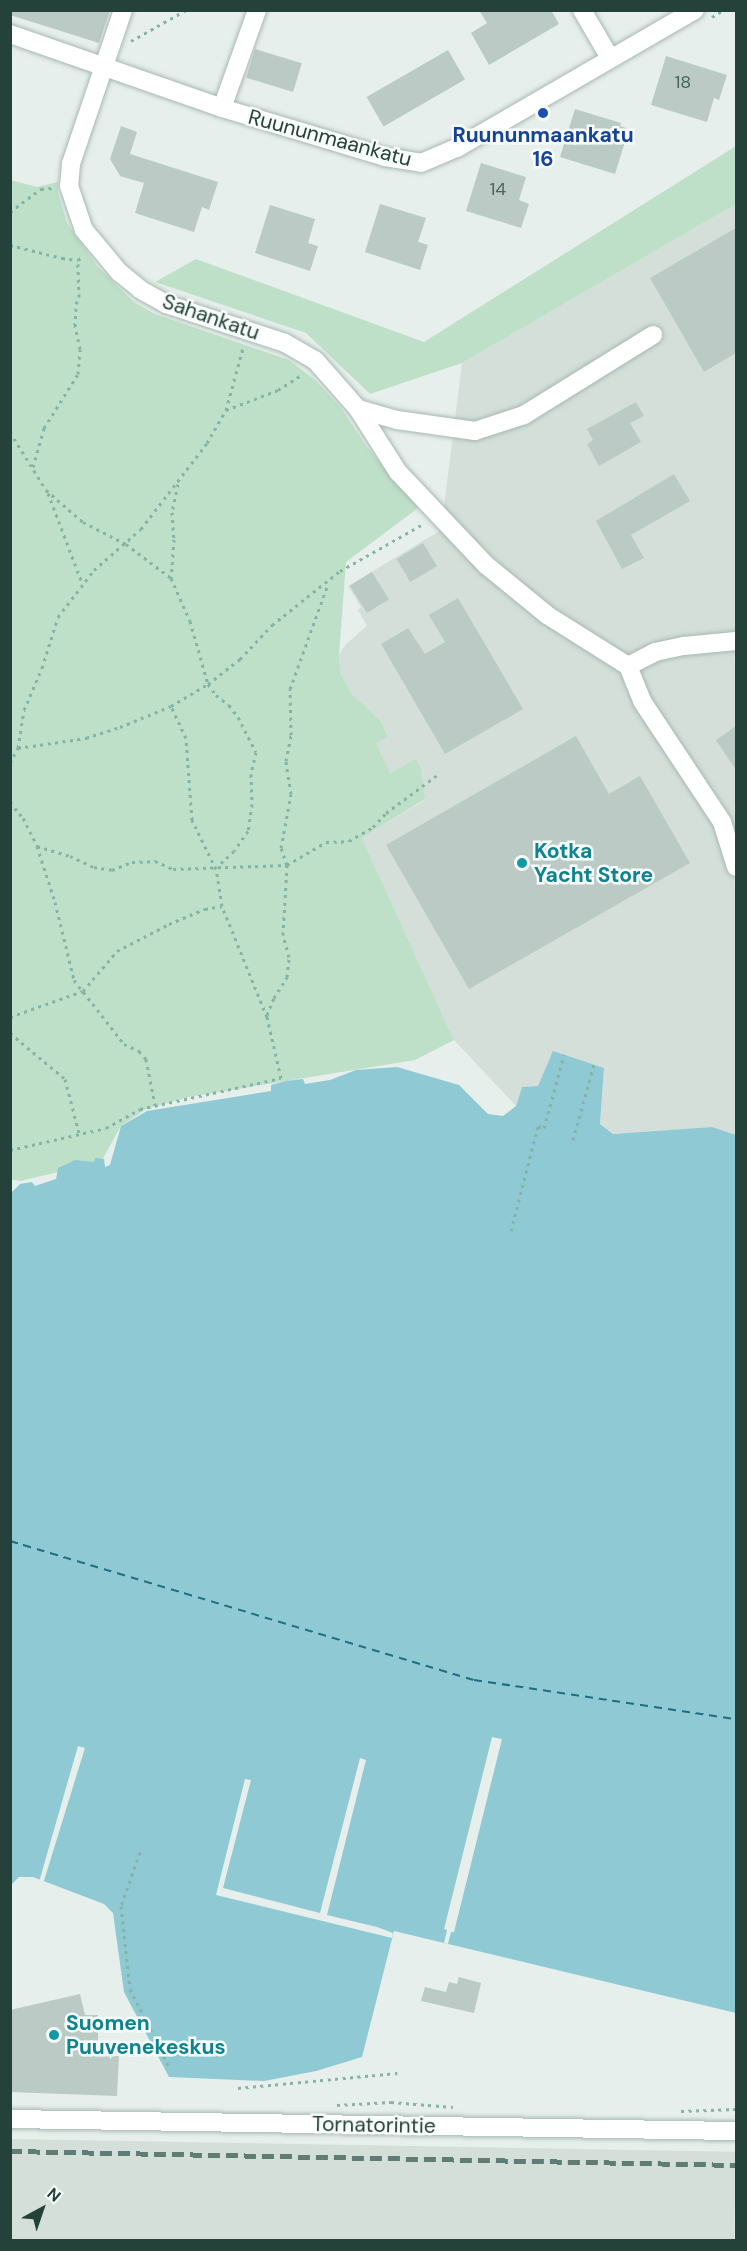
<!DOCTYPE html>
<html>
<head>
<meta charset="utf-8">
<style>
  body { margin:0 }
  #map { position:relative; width:747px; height:2251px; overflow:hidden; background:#e6efeb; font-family:"DM Sans",sans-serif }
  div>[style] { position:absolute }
  .built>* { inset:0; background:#d4dfda; transform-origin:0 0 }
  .green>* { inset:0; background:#bfe0c8 }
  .water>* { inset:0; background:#8ec9d4 }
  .pier>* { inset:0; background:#e6efeb }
  .ferry>* { height:1.5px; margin-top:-0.75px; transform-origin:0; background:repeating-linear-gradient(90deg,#1c6f80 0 8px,transparent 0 14px) }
  .building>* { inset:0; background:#bbcac4; transform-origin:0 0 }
  .path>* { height:3px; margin-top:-1.5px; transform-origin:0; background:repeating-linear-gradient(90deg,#86b3a5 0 3px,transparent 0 7.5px) }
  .roads { filter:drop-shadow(0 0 2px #a8b8b2) drop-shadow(0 0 2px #a8b8b2) }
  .minor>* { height:18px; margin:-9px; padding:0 9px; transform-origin:9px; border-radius:9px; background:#fff }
  .rail>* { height:4.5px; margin-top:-2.25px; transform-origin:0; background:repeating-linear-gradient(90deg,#5f7d75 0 12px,transparent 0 18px) }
  .dots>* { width:16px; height:16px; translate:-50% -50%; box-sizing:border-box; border:3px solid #f7fbf9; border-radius:50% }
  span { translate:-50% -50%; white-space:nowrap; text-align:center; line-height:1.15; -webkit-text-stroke:5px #f7fbf9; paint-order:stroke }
  .number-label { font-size:18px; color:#4a645c }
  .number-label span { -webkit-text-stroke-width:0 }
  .transit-label { font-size:21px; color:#164399; font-weight:700 }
  .street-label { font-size:21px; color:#24423a }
  .culture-label { font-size:21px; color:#0d838f; font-weight:700 }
  .left { translate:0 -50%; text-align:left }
  .frame { position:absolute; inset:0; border:12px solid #24423a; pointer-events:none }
  .north { position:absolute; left:12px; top:2179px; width:60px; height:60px; -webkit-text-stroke:4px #f7fbf9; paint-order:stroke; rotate:40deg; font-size:16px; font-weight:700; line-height:24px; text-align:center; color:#24423a }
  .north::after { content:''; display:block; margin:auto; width:21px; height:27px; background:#24423a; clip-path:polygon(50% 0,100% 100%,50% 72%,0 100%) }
</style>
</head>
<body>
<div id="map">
  <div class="built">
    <div style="clip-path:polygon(736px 204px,736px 1135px,712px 1127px,613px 1134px,600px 1124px,604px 1068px,553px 1052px,538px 1086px,522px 1087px,516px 1106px,454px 1040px,362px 838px,425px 800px,416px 759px,390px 773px,375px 743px,388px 735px,381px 721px,351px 693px,341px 674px,339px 655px,346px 644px,367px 626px,358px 610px,361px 607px,348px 586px,441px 530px,462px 363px)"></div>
    <div style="left:11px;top:2139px;width:725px;height:101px;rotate:1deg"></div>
  </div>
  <div class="green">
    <div style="clip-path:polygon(736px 146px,736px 204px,462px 363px,370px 394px,306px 333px,155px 282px,196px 259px,424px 342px)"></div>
    <div style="clip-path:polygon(10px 180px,37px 187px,58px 182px,58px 193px,67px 223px,97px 266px,134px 302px,155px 314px,289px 360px,314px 379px,341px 408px,367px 447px,418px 508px,346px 562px,339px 655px,341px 674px,351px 693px,381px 721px,388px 736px,376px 743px,390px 773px,416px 759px,421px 768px,425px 799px,362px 838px,454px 1040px,415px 1060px,189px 1097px,146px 1109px,121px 1126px,101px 1162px,20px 1181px,10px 1179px)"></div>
  </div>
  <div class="water">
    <div style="clip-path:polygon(553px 1051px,604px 1068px,600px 1124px,613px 1134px,712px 1127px,736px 1135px,736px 2013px,394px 1931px,362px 2057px,316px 2071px,264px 2081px,169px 2077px,124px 1992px,113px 1913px,104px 1904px,33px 1877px,19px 1877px,11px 1885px,11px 1193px,20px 1184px,32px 1182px,35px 1186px,56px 1179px,58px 1168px,75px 1160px,94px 1162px,95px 1158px,104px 1159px,105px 1167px,110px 1165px,121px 1126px,147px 1111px,271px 1091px,271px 1085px,286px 1081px,303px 1079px,305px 1084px,330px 1080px,356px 1070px,397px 1067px,459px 1085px,488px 1114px,503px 1116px,516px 1106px,522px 1087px,538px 1086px)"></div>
  </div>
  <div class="pier">
    <div style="clip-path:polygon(492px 1737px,502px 1739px,454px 1932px,451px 1932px,448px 1944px,444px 1943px,447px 1930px,444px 1929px)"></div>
    <div style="clip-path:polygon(78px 1746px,85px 1748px,43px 1884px,39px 1882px)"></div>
    <div style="clip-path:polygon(360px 1758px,366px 1760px,327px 1915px,377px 1927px,393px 1933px,392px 1938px,216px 1895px,245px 1779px,251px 1780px,223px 1888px,320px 1913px)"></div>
  </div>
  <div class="ferry">
    <div style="left:10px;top:1541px;width:484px;rotate:16.7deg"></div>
    <div style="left:474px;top:1680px;width:265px;rotate:8.5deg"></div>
  </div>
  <div class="building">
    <div style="clip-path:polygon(10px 10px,110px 10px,99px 43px,10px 15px)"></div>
    <div style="clip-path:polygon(479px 10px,551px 10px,559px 24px,489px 65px,471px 33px,487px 23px)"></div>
    <div style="left:255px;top:49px;width:49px;height:30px;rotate:17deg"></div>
    <div style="left:448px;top:50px;width:34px;height:94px;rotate:60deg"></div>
    <div style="clip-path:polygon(666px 56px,727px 75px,719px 100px,714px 98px,707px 122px,651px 105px)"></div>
    <div style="clip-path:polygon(575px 109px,621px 123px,620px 126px,629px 129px,615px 174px,560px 157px)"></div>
    <div style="clip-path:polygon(121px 126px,137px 132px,130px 154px,218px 182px,209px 210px,202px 207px,194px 232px,135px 213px,144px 183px,120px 176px,110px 159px)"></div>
    <div style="clip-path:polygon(481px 163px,526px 177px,519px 200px,529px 204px,521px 228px,466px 211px)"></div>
    <div style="clip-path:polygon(380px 204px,426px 218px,418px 242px,428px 245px,420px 270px,365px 252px)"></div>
    <div style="clip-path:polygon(270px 205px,315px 219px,308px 243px,318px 246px,310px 271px,255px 253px)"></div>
    <div style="clip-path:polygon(736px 228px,736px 353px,704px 372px,650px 278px)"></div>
    <div style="clip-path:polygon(636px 402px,644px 416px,630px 423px,641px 442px,599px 466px,587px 444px,593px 440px,587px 429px)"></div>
    <div style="clip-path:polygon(674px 474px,690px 501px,631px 535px,644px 558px,622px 569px,596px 521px)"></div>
    <div style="left:423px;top:543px;width:27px;height:31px;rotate:59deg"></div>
    <div style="left:372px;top:572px;width:32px;height:26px;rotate:58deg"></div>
    <div style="clip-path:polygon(458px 598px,523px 709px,445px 754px,381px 644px,408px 628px,425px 654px,445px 642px,429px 615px)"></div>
    <div style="clip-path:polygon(736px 726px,736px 770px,716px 740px)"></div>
    <div style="clip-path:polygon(576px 736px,609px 794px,640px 776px,690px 863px,469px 989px,386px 845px)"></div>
    <div style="clip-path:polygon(459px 1977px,481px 1983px,474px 2013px,421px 2001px,425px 1987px,446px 1992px,449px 1982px,457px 1984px)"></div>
    <div style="clip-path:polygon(80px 1994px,85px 2015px,98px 2015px,98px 2056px,119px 2056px,117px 2096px,10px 2092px,10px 2010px)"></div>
  </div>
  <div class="path">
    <div style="left:712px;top:17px;width:13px;rotate:-32deg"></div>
    <div style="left:131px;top:41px;width:63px;rotate:-29.4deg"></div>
    <div style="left:10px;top:212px;width:39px;rotate:-37deg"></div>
    <div style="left:41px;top:189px;width:11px;rotate:-5deg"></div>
    <div style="left:10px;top:245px;width:54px;rotate:14deg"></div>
    <div style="left:62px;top:258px;width:16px;rotate:7deg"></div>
    <div style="left:78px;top:260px;width:7px;rotate:-34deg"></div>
    <div style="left:226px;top:410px;width:56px;rotate:-21deg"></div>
    <div style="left:278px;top:390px;width:30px;rotate:-33deg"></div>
    <div style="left:10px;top:432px;width:68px;rotate:58.2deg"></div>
    <div style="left:46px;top:490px;width:49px;rotate:40.9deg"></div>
    <div style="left:83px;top:522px;width:48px;rotate:27.1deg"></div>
    <div style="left:126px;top:544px;width:56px;rotate:37.1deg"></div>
    <div style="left:33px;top:467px;width:41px;rotate:-74.2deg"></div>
    <div style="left:44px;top:428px;width:64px;rotate:-57.8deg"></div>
    <div style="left:78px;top:374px;width:25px;rotate:-85deg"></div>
    <div style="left:80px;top:349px;width:24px;rotate:-102deg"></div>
    <div style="left:75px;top:326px;width:22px;rotate:-87deg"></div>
    <div style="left:76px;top:304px;width:8px;rotate:-67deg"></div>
    <div style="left:79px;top:297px;width:37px;rotate:-92deg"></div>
    <div style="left:178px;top:484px;width:29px;rotate:102deg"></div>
    <div style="left:172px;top:512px;width:27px;rotate:86deg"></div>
    <div style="left:174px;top:539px;width:39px;rotate:94deg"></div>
    <div style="left:171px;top:578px;width:47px;rotate:66.2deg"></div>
    <div style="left:190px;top:621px;width:66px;rotate:74.1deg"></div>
    <div style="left:208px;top:684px;width:14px;rotate:54deg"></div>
    <div style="left:216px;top:695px;width:16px;rotate:38deg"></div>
    <div style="left:229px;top:705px;width:15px;rotate:53deg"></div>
    <div style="left:238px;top:717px;width:39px;rotate:63deg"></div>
    <div style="left:256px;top:752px;width:23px;rotate:103deg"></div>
    <div style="left:251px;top:774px;width:30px;rotate:88deg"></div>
    <div style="left:252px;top:804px;width:27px;rotate:98deg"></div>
    <div style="left:248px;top:831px;width:24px;rotate:125deg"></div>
    <div style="left:234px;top:851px;width:23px;rotate:137deg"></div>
    <div style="left:48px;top:493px;width:96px;rotate:69.3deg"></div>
    <div style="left:18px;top:748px;width:69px;rotate:-8.4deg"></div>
    <div style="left:86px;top:738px;width:36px;rotate:-18deg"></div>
    <div style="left:120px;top:727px;width:55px;rotate:-22.4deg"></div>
    <div style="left:171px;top:706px;width:43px;rotate:-30.7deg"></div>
    <div style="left:208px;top:684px;width:41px;rotate:-38deg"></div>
    <div style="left:240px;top:659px;width:47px;rotate:-46.7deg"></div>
    <div style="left:272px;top:625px;width:87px;rotate:-38.5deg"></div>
    <div style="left:340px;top:571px;width:95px;rotate:-29.5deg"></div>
    <div style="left:10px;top:763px;width:17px;rotate:-62deg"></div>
    <div style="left:18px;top:748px;width:38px;rotate:-81deg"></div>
    <div style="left:24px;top:710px;width:46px;rotate:-66.8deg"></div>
    <div style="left:42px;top:668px;width:53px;rotate:-72.6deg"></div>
    <div style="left:58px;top:617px;width:59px;rotate:-52.5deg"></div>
    <div style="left:94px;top:570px;width:62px;rotate:-41.1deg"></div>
    <div style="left:141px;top:529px;width:108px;rotate:-52.5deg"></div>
    <div style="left:207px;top:443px;width:38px;rotate:-60deg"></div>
    <div style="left:226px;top:410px;width:64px;rotate:-74.7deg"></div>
    <div style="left:10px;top:802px;width:21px;rotate:51deg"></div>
    <div style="left:23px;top:818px;width:31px;rotate:63deg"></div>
    <div style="left:37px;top:846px;width:59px;rotate:72.2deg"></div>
    <div style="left:55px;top:902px;width:80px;rotate:76.3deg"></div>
    <div style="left:74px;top:980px;width:81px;rotate:52deg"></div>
    <div style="left:124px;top:1044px;width:17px;rotate:25deg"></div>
    <div style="left:139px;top:1051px;width:11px;rotate:49deg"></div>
    <div style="left:146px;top:1059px;width:47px;rotate:78.9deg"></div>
    <div style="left:37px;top:846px;width:34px;rotate:17deg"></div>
    <div style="left:70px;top:856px;width:26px;rotate:25deg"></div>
    <div style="left:94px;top:867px;width:18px;rotate:9deg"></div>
    <div style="left:112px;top:870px;width:22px;rotate:-22deg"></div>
    <div style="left:132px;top:862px;width:23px;rotate:-2deg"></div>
    <div style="left:155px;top:861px;width:20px;rotate:24deg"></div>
    <div style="left:173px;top:869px;width:114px;rotate:-2deg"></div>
    <div style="left:287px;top:865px;width:45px;rotate:-30.5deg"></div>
    <div style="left:326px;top:842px;width:23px;rotate:-2deg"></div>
    <div style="left:349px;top:841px;width:28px;rotate:-30deg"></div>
    <div style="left:373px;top:827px;width:19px;rotate:-47deg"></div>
    <div style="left:386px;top:813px;width:67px;rotate:-36.5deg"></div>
    <div style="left:267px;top:1015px;width:18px;rotate:-68deg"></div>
    <div style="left:274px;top:998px;width:25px;rotate:-58deg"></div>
    <div style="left:287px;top:977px;width:20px;rotate:-84deg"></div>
    <div style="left:289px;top:957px;width:23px;rotate:-105deg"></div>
    <div style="left:283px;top:935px;width:70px;rotate:-86.7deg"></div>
    <div style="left:287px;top:865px;width:18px;rotate:-109deg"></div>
    <div style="left:281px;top:848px;width:55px;rotate:-79.5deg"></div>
    <div style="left:291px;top:794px;width:33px;rotate:-99deg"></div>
    <div style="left:286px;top:761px;width:26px;rotate:-79deg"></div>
    <div style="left:291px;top:735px;width:46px;rotate:-91.2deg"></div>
    <div style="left:290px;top:689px;width:112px;rotate:-70.1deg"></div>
    <div style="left:10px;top:1017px;width:77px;rotate:-19.6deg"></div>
    <div style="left:83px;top:991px;width:52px;rotate:-49.6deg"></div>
    <div style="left:117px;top:951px;width:59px;rotate:-27.4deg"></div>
    <div style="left:169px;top:924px;width:39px;rotate:-23deg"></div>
    <div style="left:205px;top:909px;width:17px;rotate:-10deg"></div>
    <div style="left:10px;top:1033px;width:72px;rotate:39.9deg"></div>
    <div style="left:65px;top:1079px;width:56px;rotate:75.5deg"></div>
    <div style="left:573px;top:1140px;width:79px;rotate:-74.6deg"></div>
    <div style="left:10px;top:1150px;width:98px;rotate:-12.9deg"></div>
    <div style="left:106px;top:1128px;width:39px;rotate:-29deg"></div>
    <div style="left:140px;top:1109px;width:144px;rotate:-12.4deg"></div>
    <div style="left:281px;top:1078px;width:63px;rotate:-102.9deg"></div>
    <div style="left:267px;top:1017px;width:120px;rotate:-112.1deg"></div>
    <div style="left:222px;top:906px;width:37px;rotate:-99deg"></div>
    <div style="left:216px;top:869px;width:55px;rotate:-116.1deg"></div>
    <div style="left:192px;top:820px;width:82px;rotate:-94.2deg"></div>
    <div style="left:186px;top:738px;width:35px;rotate:-115deg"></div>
    <div style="left:511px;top:1231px;width:108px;rotate:-75.6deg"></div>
    <div style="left:538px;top:1126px;width:6px;rotate:18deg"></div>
    <div style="left:544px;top:1128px;width:76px;rotate:-74.7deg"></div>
    <div style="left:140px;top:1852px;width:57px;rotate:109.4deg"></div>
    <div style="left:121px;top:1906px;width:83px;rotate:83.8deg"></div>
    <div style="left:130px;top:1989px;width:85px;rotate:63.4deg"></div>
    <div style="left:238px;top:2088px;width:160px;rotate:-5.4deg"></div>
    <div style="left:337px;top:2105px;width:54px;rotate:-3.2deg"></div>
    <div style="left:391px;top:2102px;width:62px;rotate:4.6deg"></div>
    <div style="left:681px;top:2111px;width:55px;rotate:-2.1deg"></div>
  </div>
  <div class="roads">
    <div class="minor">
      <div style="left:123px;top:10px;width:163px;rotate:108.7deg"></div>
      <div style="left:71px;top:164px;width:22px;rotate:95deg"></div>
      <div style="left:69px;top:186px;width:46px;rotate:71.2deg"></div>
      <div style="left:84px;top:230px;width:55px;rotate:50.2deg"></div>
      <div style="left:119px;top:272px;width:28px;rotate:39deg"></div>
      <div style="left:141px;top:290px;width:29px;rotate:29deg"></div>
      <div style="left:166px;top:304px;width:125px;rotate:18.1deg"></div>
      <div style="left:285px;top:343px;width:34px;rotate:30deg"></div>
      <div style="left:315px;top:360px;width:65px;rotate:48.7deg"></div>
      <div style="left:358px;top:409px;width:75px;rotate:57.6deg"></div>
      <div style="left:398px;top:472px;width:128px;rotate:46.6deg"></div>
      <div style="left:486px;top:565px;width:79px;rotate:39.3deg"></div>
      <div style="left:547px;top:615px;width:96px;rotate:32.2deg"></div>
      <div style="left:628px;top:666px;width:30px;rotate:-27deg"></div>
      <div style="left:655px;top:652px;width:30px;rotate:-12deg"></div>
      <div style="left:684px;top:646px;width:52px;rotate:-5.5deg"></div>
      <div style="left:582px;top:10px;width:56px;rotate:59.7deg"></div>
      <div style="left:10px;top:34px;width:225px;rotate:19.2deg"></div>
      <div style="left:222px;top:108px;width:170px;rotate:16.7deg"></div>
      <div style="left:385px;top:157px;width:36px;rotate:9deg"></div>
      <div style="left:421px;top:163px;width:39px;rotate:-23deg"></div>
      <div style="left:457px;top:148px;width:275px;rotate:-30.1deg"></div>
      <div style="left:222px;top:108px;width:104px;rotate:-70.3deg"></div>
      <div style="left:358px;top:409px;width:41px;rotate:15.8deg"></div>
      <div style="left:397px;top:420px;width:79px;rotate:8deg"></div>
      <div style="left:475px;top:431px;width:52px;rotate:-18.1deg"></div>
      <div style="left:524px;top:415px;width:152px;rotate:-31.8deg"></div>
      <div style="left:628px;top:666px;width:38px;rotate:68deg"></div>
      <div style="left:642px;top:701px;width:145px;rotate:56.5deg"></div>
      <div style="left:722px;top:822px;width:47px;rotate:72.7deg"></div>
      <div style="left:10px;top:2119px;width:726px;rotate:0.95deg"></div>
    </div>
  </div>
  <div class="rail">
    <div style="left:10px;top:2151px;width:726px;rotate:1.1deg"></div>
  </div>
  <div class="dots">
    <div style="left:543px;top:113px;background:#1a4fb4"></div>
    <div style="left:522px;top:863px;background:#0f9aa8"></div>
    <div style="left:54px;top:2035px;background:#0f9aa8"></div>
  </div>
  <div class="number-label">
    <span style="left:683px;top:82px">18</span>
    <span style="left:498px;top:189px">14</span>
  </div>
  <div class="transit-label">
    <span style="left:543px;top:147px">Ruununmaankatu<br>16</span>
  </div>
  <div class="street-label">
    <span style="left:330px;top:138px;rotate:15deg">Ruununmaankatu</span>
    <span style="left:211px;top:317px;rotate:19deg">Sahankatu</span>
    <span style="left:374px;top:2125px;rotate:1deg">Tornatorintie</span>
  </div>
  <div class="culture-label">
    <span class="left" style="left:534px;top:863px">Kotka<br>Yacht Store</span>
    <span class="left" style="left:66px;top:2035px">Suomen<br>Puuvenekeskus</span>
  </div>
  <div class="frame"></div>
  <div class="north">N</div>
</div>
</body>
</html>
